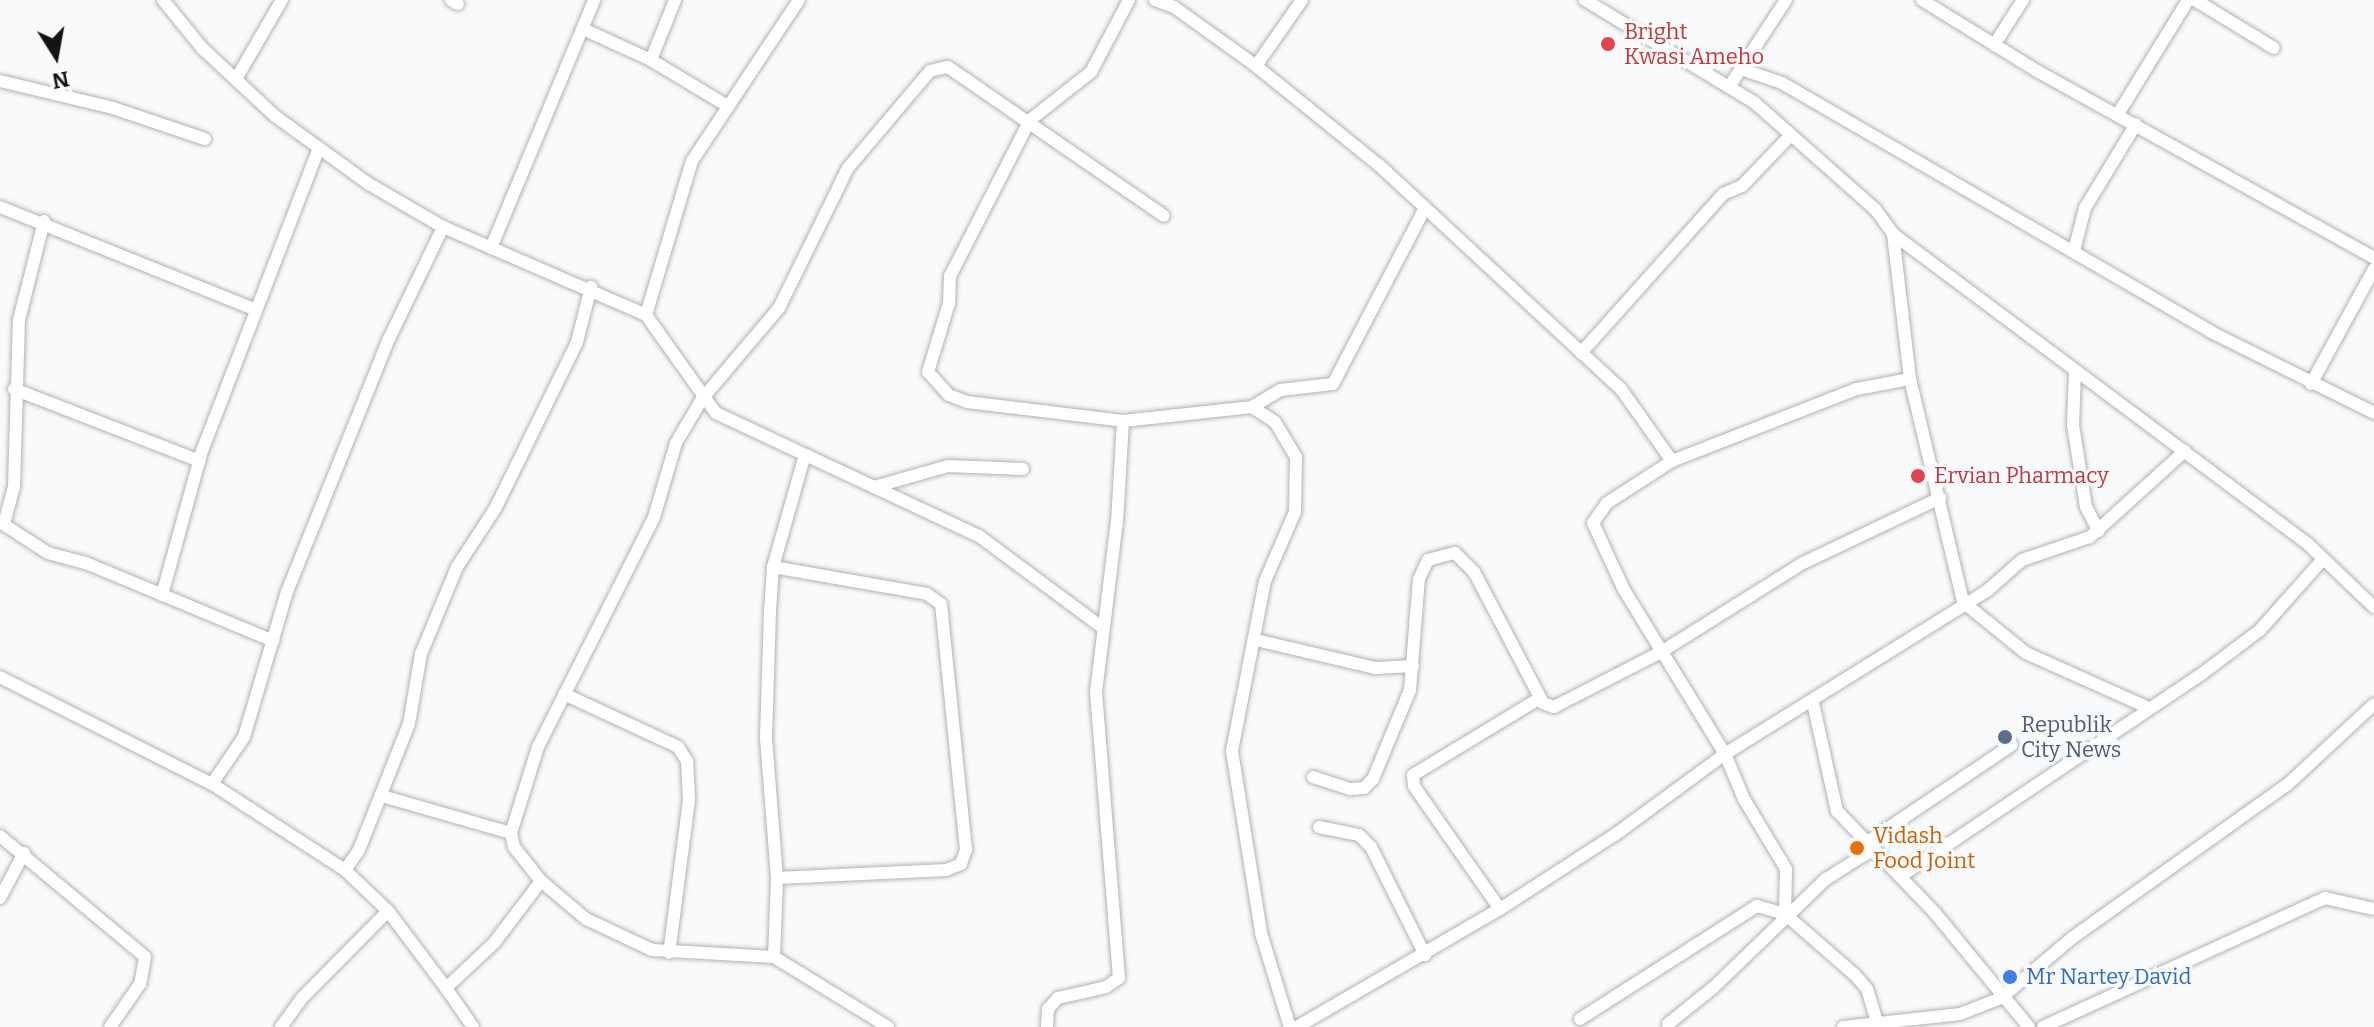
<!DOCTYPE html>
<html>
<head>
<meta charset="utf-8">
<style>
  body { margin:0 }
  #map { position:relative; width:2374px; height:1027px; overflow:hidden; background:#f9fafb; font-family:Bitter,serif }
  div>[style] { position:absolute }
  .roads { filter:drop-shadow(0 0 2px #b1b2b3) drop-shadow(0 0 2px #b1b2b3) }
  .street>* { height:12px; margin:-6px; padding:0 6px; transform-origin:6px; border-radius:6px; background:#fff }
  .dots>* { width:22px; height:22px; translate:-50% -50%; box-sizing:border-box; border:4px solid #f9fafb; border-radius:50% }
  span { translate:-50% -50%; white-space:nowrap; text-align:center; line-height:1.15; -webkit-text-stroke:6px #f9fafb; paint-order:stroke }
  .health-label { font-size:22px; color:#be3a42 }
  .left { translate:0 -50%; text-align:left }
  .service-label { font-size:22px; color:#4e5e75 }
  .food-label { font-size:22px; color:#c56008 }
  .shop-label { font-size:22px; color:#366cbe }
  .north { position:absolute; left:16px; top:16px; width:80px; height:80px; -webkit-text-stroke:6px #f9fafb; paint-order:stroke; rotate:169deg; font-size:22px; font-weight:700; line-height:32px; text-align:center; color:#141414 }
  .north::after { content:''; display:block; margin:auto; width:28px; height:36px; background:#141414; clip-path:polygon(50% 0,100% 100%,50% 72%,0 100%) }
</style>
</head>
<body>
<div id="map">
  <div class="roads">
    <div class="street">
      <div style="left:163px;top:0;width:62px;rotate:50.9deg"></div>
      <div style="left:202px;top:48px;width:100px;rotate:43deg"></div>
      <div style="left:275px;top:116px;width:116px;rotate:35.9deg"></div>
      <div style="left:369px;top:184px;width:86px;rotate:30.2deg"></div>
      <div style="left:443px;top:227px;width:221px;rotate:23.4deg"></div>
      <div style="left:646px;top:315px;width:120px;rotate:54.5deg"></div>
      <div style="left:716px;top:413px;width:290px;rotate:25.1deg"></div>
      <div style="left:979px;top:536px;width:151px;rotate:36.6deg"></div>
      <div style="left:451px;top:0;width:8px;rotate:30deg"></div>
      <div style="left:1129px;top:0;width:81px;rotate:117.8deg"></div>
      <div style="left:1091px;top:72px;width:78px;rotate:141.8deg"></div>
      <div style="left:1030px;top:120px;width:175px;rotate:117.1deg"></div>
      <div style="left:950px;top:276px;width:27px;rotate:92deg"></div>
      <div style="left:949px;top:303px;width:72px;rotate:106.9deg"></div>
      <div style="left:928px;top:372px;width:31px;rotate:48deg"></div>
      <div style="left:949px;top:395px;width:19px;rotate:21deg"></div>
      <div style="left:967px;top:402px;width:157px;rotate:6.9deg"></div>
      <div style="left:1123px;top:421px;width:130px;rotate:-6.2deg"></div>
      <div style="left:1252px;top:407px;width:27px;rotate:33deg"></div>
      <div style="left:1275px;top:422px;width:41px;rotate:59deg"></div>
      <div style="left:1296px;top:457px;width:55px;rotate:91deg"></div>
      <div style="left:1295px;top:512px;width:75px;rotate:113.5deg"></div>
      <div style="left:1265px;top:581px;width:173px;rotate:101deg"></div>
      <div style="left:1232px;top:751px;width:184px;rotate:80.9deg"></div>
      <div style="left:1261px;top:933px;width:98px;rotate:72.9deg"></div>
      <div style="left:1155px;top:0;width:20px;rotate:20deg"></div>
      <div style="left:1174px;top:7px;width:101px;rotate:35.7deg"></div>
      <div style="left:1256px;top:66px;width:159px;rotate:38.9deg"></div>
      <div style="left:1380px;top:166px;width:328px;rotate:42.8deg"></div>
      <div style="left:1621px;top:389px;width:88px;rotate:54.7deg"></div>
      <div style="left:1585px;top:0;width:199px;rotate:31.2deg"></div>
      <div style="left:1755px;top:103px;width:160px;rotate:41.5deg"></div>
      <div style="left:1875px;top:209px;width:31px;rotate:54deg"></div>
      <div style="left:1893px;top:234px;width:518px;rotate:36.76deg"></div>
      <div style="left:2308px;top:544px;width:91px;rotate:43.7deg"></div>
      <div style="left:1922px;top:0;width:135px;rotate:31.7deg"></div>
      <div style="left:2037px;top:71px;width:385px;rotate:29deg"></div>
      <div style="left:2195px;top:0;width:92px;rotate:31.3deg"></div>
      <div style="left:583px;top:29px;width:75px;rotate:24.5deg"></div>
      <div style="left:651px;top:60px;width:65px;rotate:-68.2deg"></div>
      <div style="left:1994px;top:45px;width:54px;rotate:-57.2deg"></div>
      <div style="left:651px;top:60px;width:87px;rotate:31deg"></div>
      <div style="left:1256px;top:66px;width:80px;rotate:-55.1deg"></div>
      <div style="left:1741px;top:69px;width:43px;rotate:18.9deg"></div>
      <div style="left:1782px;top:83px;width:496px;rotate:30.1deg"></div>
      <div style="left:2211px;top:332px;width:182px;rotate:26.4deg"></div>
      <div style="left:236px;top:79px;width:91px;rotate:-59.8deg"></div>
      <div style="left:0;top:81px;width:116px;rotate:13.4deg"></div>
      <div style="left:113px;top:108px;width:97px;rotate:18.6deg"></div>
      <div style="left:1729px;top:87px;width:104px;rotate:-56.8deg"></div>
      <div style="left:2118px;top:114px;width:134px;rotate:-58.4deg"></div>
      <div style="left:0;top:207px;width:274px;rotate:21.9deg"></div>
      <div style="left:1893px;top:234px;width:146px;rotate:83.3deg"></div>
      <div style="left:1910px;top:379px;width:229px;rotate:76.6deg"></div>
      <div style="left:1963px;top:602px;width:81px;rotate:39deg"></div>
      <div style="left:2026px;top:653px;width:135px;rotate:24.1deg"></div>
      <div style="left:491px;top:248px;width:269px;rotate:-67.4deg"></div>
      <div style="left:2074px;top:251px;width:44px;rotate:-75.7deg"></div>
      <div style="left:2085px;top:208px;width:98px;rotate:-58.7deg"></div>
      <div style="left:646px;top:315px;width:161px;rotate:-73.4deg"></div>
      <div style="left:692px;top:161px;width:193px;rotate:-56.4deg"></div>
      <div style="left:1581px;top:353px;width:213px;rotate:-48.2deg"></div>
      <div style="left:1723px;top:194px;width:21px;rotate:-23deg"></div>
      <div style="left:1742px;top:186px;width:68px;rotate:-46.2deg"></div>
      <div style="left:2075px;top:371px;width:54px;rotate:92.1deg"></div>
      <div style="left:2073px;top:425px;width:83px;rotate:81deg"></div>
      <div style="left:2086px;top:507px;width:27px;rotate:62deg"></div>
      <div style="left:2311px;top:384px;width:131px;rotate:-61.3deg"></div>
      <div style="left:14px;top:389px;width:199px;rotate:21.2deg"></div>
      <div style="left:1252px;top:407px;width:33px;rotate:-31deg"></div>
      <div style="left:1280px;top:390px;width:53px;rotate:-6.5deg"></div>
      <div style="left:1333px;top:384px;width:199px;rotate:-62.4deg"></div>
      <div style="left:874px;top:487px;width:77px;rotate:-15.8deg"></div>
      <div style="left:948px;top:466px;width:75px;rotate:2.3deg"></div>
      <div style="left:0;top:522px;width:57px;rotate:32.9deg"></div>
      <div style="left:48px;top:553px;width:39px;rotate:15deg"></div>
      <div style="left:86px;top:563px;width:203px;rotate:22.6deg"></div>
      <div style="left:4px;top:524px;width:38px;rotate:-75deg"></div>
      <div style="left:14px;top:487px;width:167px;rotate:-88.3deg"></div>
      <div style="left:19px;top:320px;width:102px;rotate:-75.8deg"></div>
      <div style="left:773px;top:567px;width:156px;rotate:9.9deg"></div>
      <div style="left:927px;top:594px;width:17px;rotate:36deg"></div>
      <div style="left:941px;top:604px;width:247px;rotate:84.2deg"></div>
      <div style="left:966px;top:850px;width:15px;rotate:110deg"></div>
      <div style="left:961px;top:864px;width:16px;rotate:158deg"></div>
      <div style="left:946px;top:870px;width:169px;rotate:177.3deg"></div>
      <div style="left:162px;top:595px;width:149px;rotate:-74.5deg"></div>
      <div style="left:202px;top:451px;width:323px;rotate:-68.9deg"></div>
      <div style="left:1256px;top:640px;width:122px;rotate:13.2deg"></div>
      <div style="left:1375px;top:668px;width:38px;rotate:-3deg"></div>
      <div style="left:0;top:677px;width:237px;rotate:26.8deg"></div>
      <div style="left:212px;top:784px;width:158px;rotate:32.9deg"></div>
      <div style="left:345px;top:870px;width:59px;rotate:43.6deg"></div>
      <div style="left:388px;top:911px;width:96px;rotate:53deg"></div>
      <div style="left:564px;top:694px;width:126px;rotate:24.9deg"></div>
      <div style="left:678px;top:747px;width:17px;rotate:57deg"></div>
      <div style="left:687px;top:761px;width:39px;rotate:87deg"></div>
      <div style="left:689px;top:800px;width:154px;rotate:97.4deg"></div>
      <div style="left:1813px;top:703px;width:111px;rotate:77.5deg"></div>
      <div style="left:1837px;top:811px;width:141px;rotate:46.1deg"></div>
      <div style="left:1935px;top:913px;width:148px;rotate:50.5deg"></div>
      <div style="left:1313px;top:777px;width:40px;rotate:18deg"></div>
      <div style="left:1351px;top:789px;width:13px;rotate:-4deg"></div>
      <div style="left:1364px;top:788px;width:13px;rotate:-45deg"></div>
      <div style="left:1373px;top:779px;width:96px;rotate:-67.4deg"></div>
      <div style="left:1410px;top:690px;width:111px;rotate:-85.4deg"></div>
      <div style="left:1419px;top:579px;width:21px;rotate:-65deg"></div>
      <div style="left:1428px;top:560px;width:28px;rotate:-15deg"></div>
      <div style="left:1455px;top:553px;width:27px;rotate:45deg"></div>
      <div style="left:1474px;top:572px;width:148px;rotate:62.2deg"></div>
      <div style="left:1543px;top:703px;width:12px;rotate:20deg"></div>
      <div style="left:1554px;top:707px;width:120px;rotate:-27.2deg"></div>
      <div style="left:1661px;top:652px;width:168px;rotate:-32.1deg"></div>
      <div style="left:1803px;top:563px;width:152px;rotate:-25.4deg"></div>
      <div style="left:212px;top:784px;width:57px;rotate:-55.8deg"></div>
      <div style="left:244px;top:737px;width:151px;rotate:-73.5deg"></div>
      <div style="left:287px;top:592px;width:271px;rotate:-68.1deg"></div>
      <div style="left:388px;top:341px;width:127px;rotate:-64.2deg"></div>
      <div style="left:382px;top:796px;width:134px;rotate:16deg"></div>
      <div style="left:1319px;top:827px;width:41px;rotate:11.3deg"></div>
      <div style="left:1359px;top:835px;width:17px;rotate:45deg"></div>
      <div style="left:1371px;top:847px;width:121px;rotate:63.4deg"></div>
      <div style="left:0;top:836px;width:189px;rotate:39.8deg"></div>
      <div style="left:145px;top:957px;width:27px;rotate:100deg"></div>
      <div style="left:140px;top:984px;width:52px;rotate:124.9deg"></div>
      <div style="left:1869px;top:841px;width:172px;rotate:-33.9deg"></div>
      <div style="left:345px;top:870px;width:24px;rotate:-55deg"></div>
      <div style="left:359px;top:850px;width:136px;rotate:-68.4deg"></div>
      <div style="left:409px;top:724px;width:71px;rotate:-80.3deg"></div>
      <div style="left:421px;top:654px;width:94px;rotate:-67.5deg"></div>
      <div style="left:457px;top:567px;width:69px;rotate:-56.8deg"></div>
      <div style="left:495px;top:509px;width:186px;rotate:-63.8deg"></div>
      <div style="left:577px;top:342px;width:57px;rotate:-75.7deg"></div>
      <div style="left:1901px;top:876px;width:359px;rotate:-33.9deg"></div>
      <div style="left:2199px;top:676px;width:76px;rotate:-37deg"></div>
      <div style="left:2260px;top:630px;width:95px;rotate:-48.4deg"></div>
      <div style="left:0;top:898px;width:51px;rotate:-61.9deg"></div>
      <div style="left:1500px;top:909px;width:150px;rotate:-125deg"></div>
      <div style="left:1414px;top:786px;width:11px;rotate:-95deg"></div>
      <div style="left:1413px;top:775px;width:149px;rotate:-31.2deg"></div>
      <div style="left:1785px;top:914px;width:45px;rotate:-88.7deg"></div>
      <div style="left:1786px;top:869px;width:82px;rotate:-121deg"></div>
      <div style="left:1744px;top:799px;width:49px;rotate:-112.9deg"></div>
      <div style="left:1725px;top:754px;width:193px;rotate:-121.6deg"></div>
      <div style="left:1624px;top:590px;width:74px;rotate:-114.8deg"></div>
      <div style="left:1593px;top:523px;width:24px;rotate:-55deg"></div>
      <div style="left:1607px;top:503px;width:77px;rotate:-32.9deg"></div>
      <div style="left:1672px;top:461px;width:199px;rotate:-21.3deg"></div>
      <div style="left:1857px;top:389px;width:54px;rotate:-10.7deg"></div>
      <div style="left:774px;top:957px;width:79px;rotate:-87.8deg"></div>
      <div style="left:777px;top:878px;width:140px;rotate:-94.5deg"></div>
      <div style="left:766px;top:738px;width:127px;rotate:-88.2deg"></div>
      <div style="left:770px;top:611px;width:44px;rotate:-86.1deg"></div>
      <div style="left:773px;top:567px;width:116px;rotate:-74.1deg"></div>
      <div style="left:1580px;top:1019px;width:210px;rotate:-32.6deg"></div>
      <div style="left:1757px;top:906px;width:29px;rotate:16deg"></div>
      <div style="left:1785px;top:914px;width:93px;rotate:41.1deg"></div>
      <div style="left:1855px;top:975px;width:18px;rotate:49deg"></div>
      <div style="left:1867px;top:989px;width:37px;rotate:73deg"></div>
      <div style="left:1668px;top:1024px;width:59px;rotate:-38.8deg"></div>
      <div style="left:1714px;top:987px;width:156px;rotate:-44deg"></div>
      <div style="left:1826px;top:879px;width:58px;rotate:-32.3deg"></div>
      <div style="left:281px;top:1027px;width:36px;rotate:-54deg"></div>
      <div style="left:302px;top:998px;width:122px;rotate:-45.3deg"></div>
      <div style="left:473px;top:1027px;width:47px;rotate:-124.7deg"></div>
      <div style="left:446px;top:988px;width:66px;rotate:-43.2deg"></div>
      <div style="left:494px;top:943px;width:78px;rotate:-52.8deg"></div>
      <div style="left:888px;top:1027px;width:134px;rotate:-148.4deg"></div>
      <div style="left:774px;top:957px;width:122px;rotate:-176.7deg"></div>
      <div style="left:652px;top:950px;width:73px;rotate:-154.8deg"></div>
      <div style="left:586px;top:919px;width:59px;rotate:-139.8deg"></div>
      <div style="left:541px;top:881px;width:43px;rotate:-128.5deg"></div>
      <div style="left:514px;top:847px;width:14px;rotate:-102deg"></div>
      <div style="left:511px;top:833px;width:90px;rotate:-72.6deg"></div>
      <div style="left:538px;top:747px;width:258px;rotate:-63.2deg"></div>
      <div style="left:654px;top:517px;width:77px;rotate:-73.4deg"></div>
      <div style="left:676px;top:443px;width:51px;rotate:-59.4deg"></div>
      <div style="left:702px;top:399px;width:119px;rotate:-49.8deg"></div>
      <div style="left:779px;top:308px;width:156px;rotate:-63.8deg"></div>
      <div style="left:848px;top:168px;width:127px;rotate:-49.8deg"></div>
      <div style="left:930px;top:71px;width:18px;rotate:-13deg"></div>
      <div style="left:948px;top:67px;width:262px;rotate:34.6deg"></div>
      <div style="left:1047px;top:1027px;width:18px;rotate:-87deg"></div>
      <div style="left:1048px;top:1009px;width:15px;rotate:-48deg"></div>
      <div style="left:1058px;top:998px;width:49px;rotate:-12.9deg"></div>
      <div style="left:1106px;top:987px;width:16px;rotate:-35deg"></div>
      <div style="left:1119px;top:978px;width:287px;rotate:-94.6deg"></div>
      <div style="left:1096px;top:692px;width:171px;rotate:-83deg"></div>
      <div style="left:1117px;top:522px;width:101px;rotate:-86.6deg"></div>
      <div style="left:1297px;top:1027px;width:235px;rotate:-30.2deg"></div>
      <div style="left:1500px;top:909px;width:138px;rotate:-32.9deg"></div>
      <div style="left:1616px;top:834px;width:135px;rotate:-36.3deg"></div>
      <div style="left:1725px;top:754px;width:310px;rotate:-31.9deg"></div>
      <div style="left:1988px;top:590px;width:45px;rotate:-41.4deg"></div>
      <div style="left:2022px;top:560px;width:72px;rotate:-18.7deg"></div>
      <div style="left:2090px;top:537px;width:128px;rotate:-42.2deg"></div>
      <div style="left:1843px;top:1027px;width:118px;rotate:-6.3deg"></div>
      <div style="left:1960px;top:1014px;width:44px;rotate:-21.3deg"></div>
      <div style="left:2001px;top:998px;width:93px;rotate:-40.2deg"></div>
      <div style="left:2072px;top:938px;width:265px;rotate:-35.5deg"></div>
      <div style="left:2288px;top:784px;width:117px;rotate:-42.9deg"></div>
      <div style="left:2043px;top:1027px;width:310px;rotate:-24.6deg"></div>
      <div style="left:2325px;top:898px;width:50px;rotate:12.7deg"></div>
    </div>
  </div>
  <div class="dots">
    <div style="left:1608px;top:44px;background:#e0444e"></div>
    <div style="left:1918px;top:476px;background:#e0444e"></div>
    <div style="left:2005px;top:737px;background:#5c6f8a"></div>
    <div style="left:1857px;top:848px;background:#e8710a"></div>
    <div style="left:2010px;top:977px;background:#3f7fe0"></div>
  </div>
  <div class="health-label">
    <span class="left" style="left:1624px;top:44px">Bright<br>Kwasi Ameho</span>
    <span class="left" style="left:1934px;top:476px">Ervian Pharmacy</span>
  </div>
  <div class="service-label">
    <span class="left" style="left:2021px;top:737px">Republik<br>City News</span>
  </div>
  <div class="food-label">
    <span class="left" style="left:1873px;top:848px">Vidash<br>Food Joint</span>
  </div>
  <div class="shop-label">
    <span class="left" style="left:2026px;top:977px">Mr Nartey David</span>
  </div>
  <div class="north">N</div>
</div>
</body>
</html>
